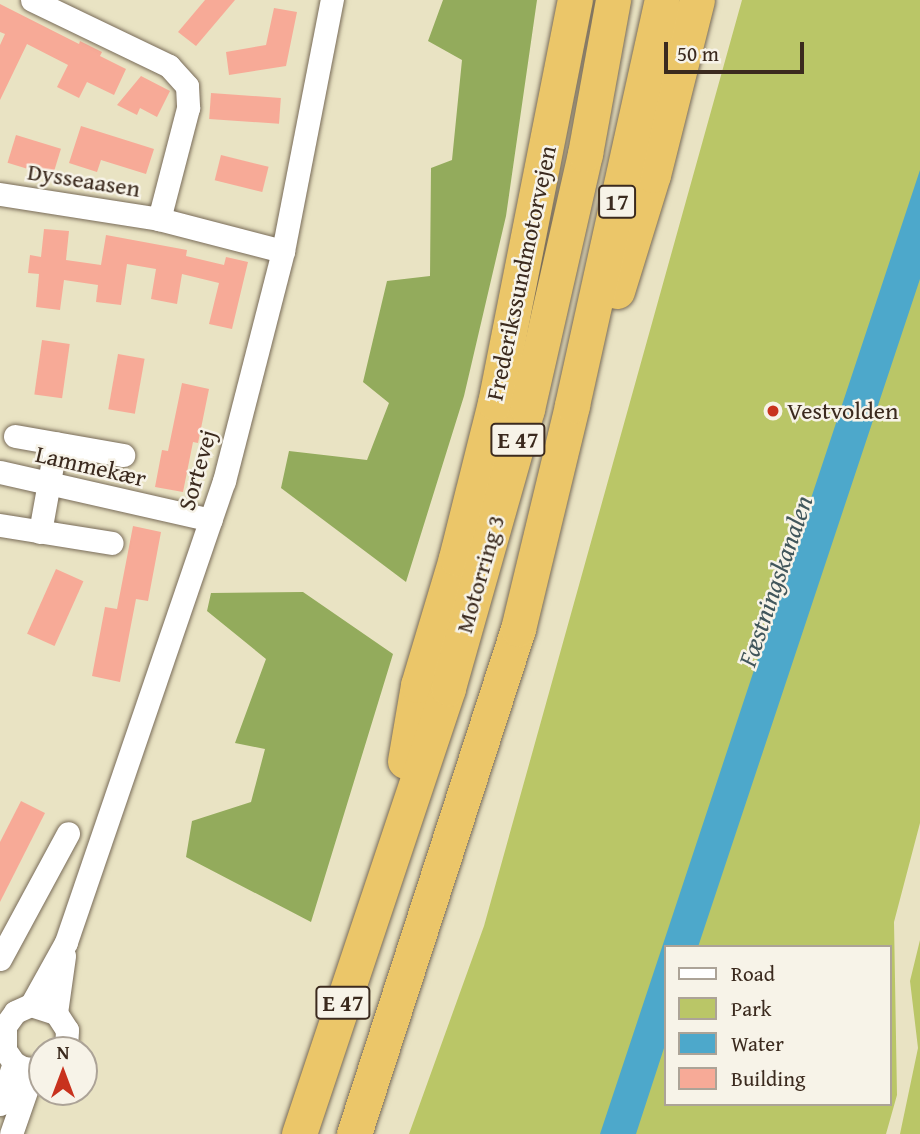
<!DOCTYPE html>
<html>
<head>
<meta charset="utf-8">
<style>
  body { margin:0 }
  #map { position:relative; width:920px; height:1134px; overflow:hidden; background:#e9e3c3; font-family:"Gentium Book Plus",serif }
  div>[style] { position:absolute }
  .green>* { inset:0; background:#bac667 }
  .forest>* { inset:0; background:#93ab5c }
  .water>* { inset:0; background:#4da8cb }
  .building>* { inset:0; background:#f7aa97; transform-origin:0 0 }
  .roads { filter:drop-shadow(0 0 2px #786b58) drop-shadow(0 0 2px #786b58) }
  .minor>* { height:23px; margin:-11.5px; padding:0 11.5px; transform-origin:11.5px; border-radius:11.5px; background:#fff }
  .highway>* { height:35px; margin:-17.5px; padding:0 17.5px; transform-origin:17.5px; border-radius:17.5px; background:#ebc669 }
  .dots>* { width:19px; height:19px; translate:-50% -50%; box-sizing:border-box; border:4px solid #f7f3e8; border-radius:50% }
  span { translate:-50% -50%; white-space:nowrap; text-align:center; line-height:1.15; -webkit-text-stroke:5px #f7f3e8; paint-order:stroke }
  .shield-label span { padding:2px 5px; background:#f7f3e8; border:2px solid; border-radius:5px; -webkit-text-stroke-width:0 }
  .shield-label { font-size:23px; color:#3b2a1e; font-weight:700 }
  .street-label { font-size:24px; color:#3b2a1e }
  .poi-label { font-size:24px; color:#3b2a1e }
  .left { translate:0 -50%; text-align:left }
  .water-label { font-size:26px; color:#41565b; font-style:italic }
  .legend { position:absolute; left:664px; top:945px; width:228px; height:161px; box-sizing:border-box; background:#f7f3e8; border:2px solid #aca397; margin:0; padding:9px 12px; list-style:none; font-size:21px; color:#3b2a1e }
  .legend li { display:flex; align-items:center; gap:14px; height:35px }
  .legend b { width:35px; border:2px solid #aca397 }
  .north { position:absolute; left:28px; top:1036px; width:70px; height:70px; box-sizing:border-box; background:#f7f3e8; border:2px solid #aca397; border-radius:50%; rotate:0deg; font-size:19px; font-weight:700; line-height:28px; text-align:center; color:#3b2a1e }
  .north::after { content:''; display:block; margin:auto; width:24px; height:32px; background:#c8321e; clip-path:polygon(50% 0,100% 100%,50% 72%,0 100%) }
  .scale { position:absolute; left:664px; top:42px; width:140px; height:32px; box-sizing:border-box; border:4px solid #3b2a1e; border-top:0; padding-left:9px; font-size:21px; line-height:24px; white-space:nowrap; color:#3b2a1e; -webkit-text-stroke:5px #f7f3e8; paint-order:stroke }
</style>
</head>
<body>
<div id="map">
  <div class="green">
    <div style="clip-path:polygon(evenodd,742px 0,920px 0,920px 823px,894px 922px,897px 1095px,886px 1134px,409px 1134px,484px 926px,742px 0,666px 947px,890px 947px,890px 1104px,666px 1104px,666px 947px)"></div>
    <div style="clip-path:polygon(920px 940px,920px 1134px,900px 1134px,918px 1048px,910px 981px)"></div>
  </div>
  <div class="forest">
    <div style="clip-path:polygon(443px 0,537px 0,506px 216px,464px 396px,406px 582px,281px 488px,289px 451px,367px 460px,389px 403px,363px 382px,387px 281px,430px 276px,431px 168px,452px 160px,462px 60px,428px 41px)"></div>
    <div style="clip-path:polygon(303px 592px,393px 654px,311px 922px,186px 857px,192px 821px,251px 802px,265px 749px,235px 743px,266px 659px,207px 611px,211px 593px)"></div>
  </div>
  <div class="water">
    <div style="clip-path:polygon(920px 170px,920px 279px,698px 947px,666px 947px,666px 1042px,636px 1134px,600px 1134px)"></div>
  </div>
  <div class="building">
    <div style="clip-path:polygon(205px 0,235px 0,196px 46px,178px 32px)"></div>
    <div style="clip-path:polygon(0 4px,79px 44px,80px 41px,102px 52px,100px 56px,126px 69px,114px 95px,87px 82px,79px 98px,57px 87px,68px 65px,27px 44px,0 100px,0 45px,5px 34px,0 32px)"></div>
    <div style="clip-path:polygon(274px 8px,297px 12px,286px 66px,229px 75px,226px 52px,266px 45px)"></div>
    <div style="clip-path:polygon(141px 76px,170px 91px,157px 117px,140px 108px,137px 115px,117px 105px)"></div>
    <div style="left:211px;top:93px;width:70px;height:26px;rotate:4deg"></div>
    <div style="clip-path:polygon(81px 126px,154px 149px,146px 174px,101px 160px,97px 172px,69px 163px)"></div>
    <div style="left:16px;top:135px;width:47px;height:29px;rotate:17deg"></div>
    <div style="left:221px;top:155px;width:49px;height:26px;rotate:14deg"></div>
    <div style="clip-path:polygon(44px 229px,69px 231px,66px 260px,101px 265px,106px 235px,187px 250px,186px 256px,224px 265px,226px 257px,248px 262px,232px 329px,209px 324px,219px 283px,182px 274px,177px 304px,151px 299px,156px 269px,127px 264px,121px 305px,96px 302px,98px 285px,64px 280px,60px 310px,36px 307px,39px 274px,28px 273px,30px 255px,41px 257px)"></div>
    <div style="left:42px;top:340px;width:28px;height:55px;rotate:8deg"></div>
    <div style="left:118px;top:354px;width:27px;height:56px;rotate:10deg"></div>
    <div style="clip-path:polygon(182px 383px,209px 389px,198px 443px,193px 442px,183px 492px,155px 487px,162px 450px,168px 451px)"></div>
    <div style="clip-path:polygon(133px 526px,161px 532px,148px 601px,136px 599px,120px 682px,92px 676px,105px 607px,117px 609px)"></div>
    <div style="left:56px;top:569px;width:30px;height:71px;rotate:24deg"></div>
    <div style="clip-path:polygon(21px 801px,45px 813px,0 902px,0 842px)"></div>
  </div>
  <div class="roads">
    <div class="minor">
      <div style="left:32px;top:0;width:152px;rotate:25.7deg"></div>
      <div style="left:169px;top:66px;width:27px;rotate:48deg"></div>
      <div style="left:187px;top:86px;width:22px;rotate:87deg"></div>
      <div style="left:188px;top:108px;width:115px;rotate:104.6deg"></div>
      <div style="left:0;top:194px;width:161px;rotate:8.9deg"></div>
      <div style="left:159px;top:219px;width:128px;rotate:14.5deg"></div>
      <div style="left:15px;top:436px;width:110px;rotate:10deg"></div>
      <div style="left:0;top:472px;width:216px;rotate:12.8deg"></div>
      <div style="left:0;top:525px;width:113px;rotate:9.1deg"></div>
      <div style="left:40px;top:532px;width:90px;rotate:-79.8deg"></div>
      <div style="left:0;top:959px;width:143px;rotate:-61.6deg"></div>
      <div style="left:31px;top:1005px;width:72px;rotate:-60.9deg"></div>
      <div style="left:66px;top:942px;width:487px;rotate:-71.1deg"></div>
      <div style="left:224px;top:481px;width:237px;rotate:-75.6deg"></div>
      <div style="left:283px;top:251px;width:256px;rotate:-79deg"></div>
      <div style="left:56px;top:1013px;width:58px;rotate:-82deg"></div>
      <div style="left:42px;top:1070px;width:19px;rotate:-174deg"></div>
      <div style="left:23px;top:1068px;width:10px;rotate:-151deg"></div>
      <div style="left:14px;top:1063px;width:16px;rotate:-125deg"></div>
      <div style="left:5px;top:1050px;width:24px;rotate:-90deg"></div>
      <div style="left:5px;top:1026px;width:17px;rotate:-54deg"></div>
      <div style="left:15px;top:1012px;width:17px;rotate:-24deg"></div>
      <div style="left:31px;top:1005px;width:26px;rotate:18deg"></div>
      <div style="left:56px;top:1013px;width:20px;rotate:57deg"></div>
      <div style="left:67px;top:1030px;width:20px;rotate:93deg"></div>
      <div style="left:0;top:1104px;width:43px;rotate:-71.1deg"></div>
      <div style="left:11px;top:1134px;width:67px;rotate:-70.8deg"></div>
    </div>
    <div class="highway">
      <div style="left:617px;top:291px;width:121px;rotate:-72.8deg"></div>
      <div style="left:653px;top:175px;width:180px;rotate:-75.9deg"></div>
      <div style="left:405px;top:761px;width:77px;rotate:-80.3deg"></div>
      <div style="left:418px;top:685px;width:133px;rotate:-73.3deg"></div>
      <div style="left:456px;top:558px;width:160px;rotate:-75.9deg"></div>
      <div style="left:495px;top:403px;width:411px;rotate:-78.8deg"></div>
      <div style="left:299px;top:1134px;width:470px;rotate:-71.5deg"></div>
      <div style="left:448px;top:688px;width:290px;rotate:-74.2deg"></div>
      <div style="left:527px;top:409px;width:262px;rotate:-77.2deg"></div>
      <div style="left:585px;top:154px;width:157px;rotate:-79.7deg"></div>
      <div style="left:354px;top:1134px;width:531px;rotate:-72.01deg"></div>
      <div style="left:518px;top:629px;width:230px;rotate:-76.4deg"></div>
      <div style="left:572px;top:405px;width:415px;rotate:-77.5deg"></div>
    </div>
  </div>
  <div class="dots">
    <div style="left:773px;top:411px;background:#c8321e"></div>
  </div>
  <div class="shield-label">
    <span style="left:617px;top:202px">17</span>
    <span style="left:518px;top:440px">E 47</span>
    <span style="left:343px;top:1003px">E 47</span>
  </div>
  <div class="street-label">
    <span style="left:84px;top:180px;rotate:9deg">Dysseaasen</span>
    <span style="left:521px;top:273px;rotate:-78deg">Frederikssundmotorvejen</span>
    <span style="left:91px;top:466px;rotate:13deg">Lammekær</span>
    <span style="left:197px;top:470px;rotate:-74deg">Sortevej</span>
    <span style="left:480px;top:574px;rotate:-74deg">Motorring 3</span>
  </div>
  <div class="poi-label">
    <span class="left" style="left:787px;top:411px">Vestvolden</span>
  </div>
  <div class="water-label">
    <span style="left:775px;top:581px;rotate:-71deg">Fæstningskanalen</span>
  </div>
  <ul class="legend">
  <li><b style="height:9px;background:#fff"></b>Road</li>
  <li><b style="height:19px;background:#bac667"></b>Park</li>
  <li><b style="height:19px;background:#4da8cb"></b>Water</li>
  <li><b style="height:19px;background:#f7aa97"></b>Building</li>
  </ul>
  <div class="north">N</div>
  <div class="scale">50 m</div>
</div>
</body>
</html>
